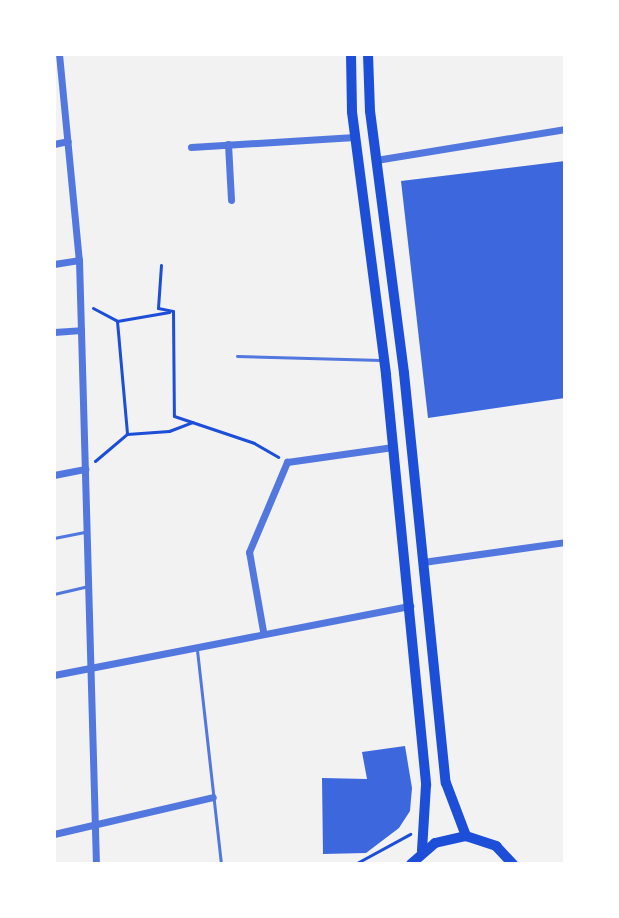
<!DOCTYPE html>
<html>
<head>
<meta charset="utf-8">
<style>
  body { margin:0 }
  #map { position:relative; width:619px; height:918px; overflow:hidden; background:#f2f2f2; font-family:Overpass,sans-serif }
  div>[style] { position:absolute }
  .building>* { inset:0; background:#3d67dc }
  .path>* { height:3px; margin:-1.5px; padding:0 1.5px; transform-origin:1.5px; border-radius:1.5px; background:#1d4ed8 }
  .service>* { height:3px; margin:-1.5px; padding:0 1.5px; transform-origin:1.5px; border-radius:1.5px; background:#5277de }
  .minor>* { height:7px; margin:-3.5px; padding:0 3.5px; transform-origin:3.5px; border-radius:3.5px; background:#5277de }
  .secondary>* { height:10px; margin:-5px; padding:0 5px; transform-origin:5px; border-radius:5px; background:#1d4ed8 }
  span { translate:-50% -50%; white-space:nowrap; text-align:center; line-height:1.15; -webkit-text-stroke:6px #fff; paint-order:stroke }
  .frame { position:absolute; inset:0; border:56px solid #fff; pointer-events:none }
</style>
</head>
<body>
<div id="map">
  <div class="building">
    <div style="clip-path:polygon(565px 161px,565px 398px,428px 418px,401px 181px)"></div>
    <div style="clip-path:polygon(405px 746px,412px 788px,410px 811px,399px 828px,366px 853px,323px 854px,322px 778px,367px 779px,362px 752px)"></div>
  </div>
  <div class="path">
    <div style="left:161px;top:265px;width:43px;rotate:94deg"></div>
    <div style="left:158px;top:308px;width:15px;rotate:11deg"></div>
    <div style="left:173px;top:311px;width:105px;rotate:89.5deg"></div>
    <div style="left:174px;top:416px;width:84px;rotate:18.6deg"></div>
    <div style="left:254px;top:443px;width:28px;rotate:30deg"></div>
    <div style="left:93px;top:308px;width:27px;rotate:28deg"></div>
    <div style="left:117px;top:321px;width:53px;rotate:-9.8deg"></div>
    <div style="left:117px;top:321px;width:113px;rotate:84.9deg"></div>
    <div style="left:95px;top:461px;width:42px;rotate:-40.2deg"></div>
    <div style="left:127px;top:434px;width:42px;rotate:-4.1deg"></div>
    <div style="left:169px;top:431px;width:25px;rotate:-21deg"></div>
    <div style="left:355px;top:864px;width:63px;rotate:-28.6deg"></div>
  </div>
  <div class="service">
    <div style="left:237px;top:356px;width:144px;rotate:1.6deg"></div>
    <div style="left:54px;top:538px;width:31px;rotate:-11deg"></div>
    <div style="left:54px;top:594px;width:32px;rotate:-13deg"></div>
    <div style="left:197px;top:650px;width:215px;rotate:83.6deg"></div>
  </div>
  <div class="minor">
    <div style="left:59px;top:54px;width:207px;rotate:84.5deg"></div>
    <div style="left:79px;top:260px;width:604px;rotate:88.39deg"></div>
    <div style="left:54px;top:144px;width:14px;rotate:-12deg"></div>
    <div style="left:228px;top:144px;width:56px;rotate:86.9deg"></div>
    <div style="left:191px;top:147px;width:164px;rotate:-3.5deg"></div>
    <div style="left:376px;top:160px;width:192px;rotate:-9.3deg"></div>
    <div style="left:54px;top:264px;width:25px;rotate:-9deg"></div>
    <div style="left:54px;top:332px;width:27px;rotate:-4deg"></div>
    <div style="left:54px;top:475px;width:32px;rotate:-11deg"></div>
    <div style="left:423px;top:562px;width:143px;rotate:-8deg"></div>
    <div style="left:263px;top:631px;width:80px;rotate:-100deg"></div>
    <div style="left:249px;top:552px;width:98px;rotate:-67.1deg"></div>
    <div style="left:287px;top:462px;width:107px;rotate:-8.1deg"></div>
    <div style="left:54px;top:675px;width:363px;rotate:-11deg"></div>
    <div style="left:54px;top:834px;width:163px;rotate:-13.1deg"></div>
  </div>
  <div class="secondary">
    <div style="left:351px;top:54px;width:58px;rotate:89deg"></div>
    <div style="left:352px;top:112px;width:265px;rotate:82.6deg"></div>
    <div style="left:386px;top:375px;width:412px;rotate:84.4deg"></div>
    <div style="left:426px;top:785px;width:66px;rotate:93.5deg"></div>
    <div style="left:368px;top:54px;width:57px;rotate:88deg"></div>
    <div style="left:370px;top:111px;width:264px;rotate:82.6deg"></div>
    <div style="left:404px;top:373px;width:412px;rotate:84.2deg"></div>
    <div style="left:446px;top:783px;width:57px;rotate:69.3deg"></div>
    <div style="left:411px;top:864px;width:32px;rotate:-41deg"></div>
    <div style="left:435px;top:843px;width:32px;rotate:-13deg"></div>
    <div style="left:466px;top:836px;width:32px;rotate:18deg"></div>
    <div style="left:496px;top:846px;width:25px;rotate:47deg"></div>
  </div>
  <div class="frame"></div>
</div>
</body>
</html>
